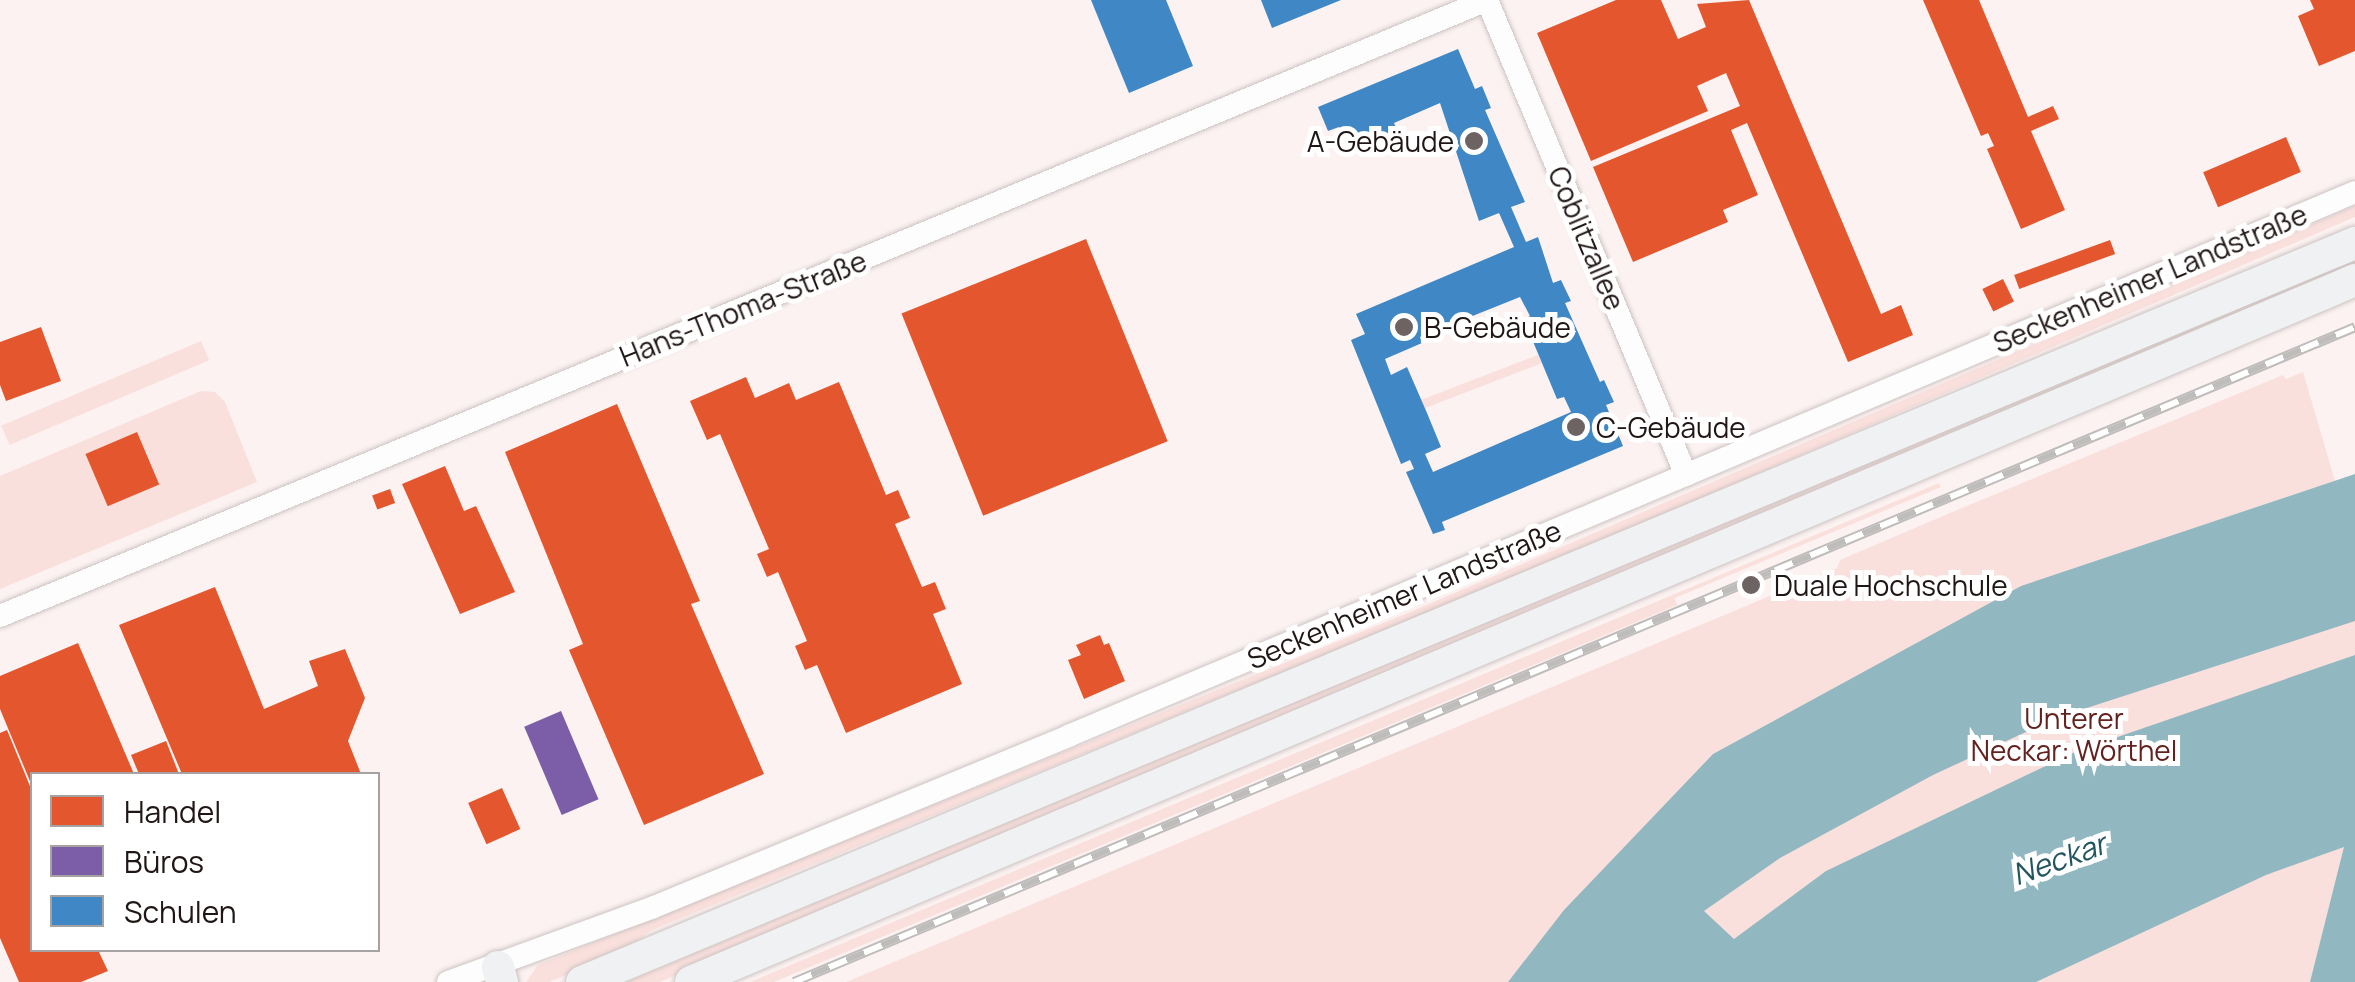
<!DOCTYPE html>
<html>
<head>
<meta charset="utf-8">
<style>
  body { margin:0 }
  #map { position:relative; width:2355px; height:982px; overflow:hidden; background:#fbf2f1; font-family:Manrope,sans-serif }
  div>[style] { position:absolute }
  .green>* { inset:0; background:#fae0dd; transform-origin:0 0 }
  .water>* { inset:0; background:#91b8c1 }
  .shops>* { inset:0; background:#e4572e; transform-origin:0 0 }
  .offices>* { inset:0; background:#7b5ea7; transform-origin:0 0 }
  .schools>* { inset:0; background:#3f88c5 }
  .roads { filter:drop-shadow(0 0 2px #ccc3c2) drop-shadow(0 0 2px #ccc3c2) }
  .minor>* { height:22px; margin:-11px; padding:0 11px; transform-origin:11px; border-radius:11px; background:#fefdfd }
  .secondary>* { height:32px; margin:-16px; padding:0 16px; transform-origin:16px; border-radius:16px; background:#eff1f2 }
  .rail>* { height:10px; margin-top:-5px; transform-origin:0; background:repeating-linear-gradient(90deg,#fff 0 19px,#bfbcbc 0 38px); box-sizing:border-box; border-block:2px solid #bfbcbc }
  .dots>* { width:28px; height:28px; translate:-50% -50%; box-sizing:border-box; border:5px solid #fff; border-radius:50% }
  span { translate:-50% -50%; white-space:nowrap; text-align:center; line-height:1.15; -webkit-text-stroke:10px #fff; paint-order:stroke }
  .poi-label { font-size:28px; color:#1f1615 }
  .right { translate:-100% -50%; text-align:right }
  .left { translate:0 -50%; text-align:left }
  .street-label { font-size:28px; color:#1f1615 }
  .park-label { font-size:28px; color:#632220 }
  .water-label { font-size:30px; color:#22555f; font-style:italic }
  .legend { position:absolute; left:30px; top:772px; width:350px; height:180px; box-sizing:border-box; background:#fff; border:2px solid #a5a2a1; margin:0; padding:12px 18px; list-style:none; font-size:30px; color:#1f1615 }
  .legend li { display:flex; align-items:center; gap:20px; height:50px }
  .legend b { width:50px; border:2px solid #a5a2a1 }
</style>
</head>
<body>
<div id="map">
  <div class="green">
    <div style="clip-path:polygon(2355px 206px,2355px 217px,1561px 558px,650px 931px,622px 952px,549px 982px,526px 982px,538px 965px,1410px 612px)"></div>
    <div style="clip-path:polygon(2355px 258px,2355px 265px,660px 982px,626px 982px)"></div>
    <div style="left:201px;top:341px;width:21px;height:217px;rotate:67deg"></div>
    <div style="left:1538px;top:355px;width:9px;height:125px;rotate:69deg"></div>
    <div style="clip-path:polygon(2303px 372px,2338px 491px,2355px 487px,2355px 800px,2291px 864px,2345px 846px,2310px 982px,846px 982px,1837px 568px,1840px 560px,1950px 513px,2283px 375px,2286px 379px)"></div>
    <div style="clip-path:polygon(201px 391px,215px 392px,225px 402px,257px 482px,0 589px,0 476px)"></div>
    <div style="clip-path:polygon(1939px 483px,1941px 487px,1675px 598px,1677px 605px,774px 982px,750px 982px)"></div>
  </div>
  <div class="water">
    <div style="clip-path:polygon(2355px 474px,2355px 621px,2056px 718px,1933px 775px,1780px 858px,1704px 911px,1734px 939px,1826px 871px,2077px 751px,2355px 655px,2355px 982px,2310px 982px,2344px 847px,2266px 875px,2036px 982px,1508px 982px,1564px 910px,1713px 754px,2021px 586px)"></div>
  </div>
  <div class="shops">
    <div style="clip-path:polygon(1616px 0,1661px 0,1678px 39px,1706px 27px,1697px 4px,1749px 0,1881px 314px,1901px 305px,1913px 335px,1848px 362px,1747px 123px,1731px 130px,1758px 195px,1723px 210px,1728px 222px,1633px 262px,1593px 167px,1740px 106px,1726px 73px,1697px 86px,1708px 111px,1591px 161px,1537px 33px)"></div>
    <div style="clip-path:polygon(1923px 0,1979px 0,2028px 117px,2053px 106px,2059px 119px,2031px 131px,2065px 210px,2021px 229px,1987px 149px,1994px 146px,1988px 133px,1981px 136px)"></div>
    <div style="clip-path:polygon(2310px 0,2355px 0,2355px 51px,2319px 66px,2298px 16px,2314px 9px)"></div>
    <div style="left:2286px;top:137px;width:38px;height:90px;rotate:67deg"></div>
    <div style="left:1086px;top:239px;width:218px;height:199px;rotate:68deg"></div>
    <div style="left:2110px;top:240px;width:15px;height:102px;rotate:70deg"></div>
    <div style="left:2003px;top:279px;width:25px;height:23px;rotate:64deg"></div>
    <div style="clip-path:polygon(41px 327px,61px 381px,6px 401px,0 385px,0 342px)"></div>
    <div style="clip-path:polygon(746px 377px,755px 398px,789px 383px,796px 400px,839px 382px,886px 495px,898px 490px,910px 518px,895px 524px,922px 587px,935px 582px,946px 609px,933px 614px,962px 684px,846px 733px,817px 665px,805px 670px,795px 646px,807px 641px,778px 572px,767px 577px,757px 554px,769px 549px,720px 434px,707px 440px,690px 401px)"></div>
    <div style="clip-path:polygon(617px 404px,700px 601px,691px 604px,764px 774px,644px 825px,569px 650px,583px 644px,505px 452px)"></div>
    <div style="left:137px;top:432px;width:57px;height:56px;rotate:67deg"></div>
    <div style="clip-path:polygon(445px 466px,464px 511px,476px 506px,515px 592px,460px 614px,402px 484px)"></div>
    <div style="left:390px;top:489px;width:15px;height:19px;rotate:70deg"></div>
    <div style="clip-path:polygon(215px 587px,264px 709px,318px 686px,309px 661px,345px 649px,365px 698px,348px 741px,361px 774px,182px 774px,119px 625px)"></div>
    <div style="clip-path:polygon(1100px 635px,1104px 645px,1109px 643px,1125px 681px,1084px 699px,1068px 660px,1081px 655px,1076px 645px)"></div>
    <div style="clip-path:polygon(78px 643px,134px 774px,32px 774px,32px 786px,0 709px,0 676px)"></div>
    <div style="clip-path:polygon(7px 730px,32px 791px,32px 950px,98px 950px,108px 971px,81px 982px,19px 982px,0 938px,0 733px)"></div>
    <div style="clip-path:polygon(166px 741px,179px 774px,139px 774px,131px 755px)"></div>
    <div style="left:502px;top:788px;width:45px;height:37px;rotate:66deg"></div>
  </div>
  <div class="offices">
    <div style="left:561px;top:711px;width:96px;height:40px;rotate:67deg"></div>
  </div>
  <div class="schools">
    <div style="clip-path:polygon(1091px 0,1166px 0,1193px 66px,1129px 93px)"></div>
    <div style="clip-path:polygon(1261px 0,1341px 0,1272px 28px)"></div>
    <div style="clip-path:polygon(evenodd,1458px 49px,1475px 89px,1482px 86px,1491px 108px,1485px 110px,1525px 202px,1511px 207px,1526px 242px,1538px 237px,1553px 283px,1561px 280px,1571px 301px,1565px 303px,1600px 382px,1604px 380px,1614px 402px,1606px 405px,1623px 446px,1442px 522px,1445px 530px,1433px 534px,1406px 472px,1414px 469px,1410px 460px,1401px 464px,1351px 340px,1365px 334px,1356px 314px,1514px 247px,1499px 213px,1479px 221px,1440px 103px,1394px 123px,1397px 130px,1349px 151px,1339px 127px,1328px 131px,1318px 107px,1458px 49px,1520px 297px,1530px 316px,1524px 320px,1557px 399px,1564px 397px,1571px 412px,1433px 472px,1425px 454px,1441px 447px,1427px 413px,1407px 367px,1391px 375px,1385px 359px,1422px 343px,1420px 337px,1520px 297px)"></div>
  </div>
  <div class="roads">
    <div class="minor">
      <div style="left:1487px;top:0;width:515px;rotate:67.27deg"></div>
      <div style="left:0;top:616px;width:1610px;rotate:-22.5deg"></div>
      <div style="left:448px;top:982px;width:219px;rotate:-20deg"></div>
      <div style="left:654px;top:907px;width:448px;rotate:-22.4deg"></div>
      <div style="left:1068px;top:736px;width:1397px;rotate:-22.91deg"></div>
    </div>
    <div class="secondary">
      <div style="left:498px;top:967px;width:16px;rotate:75deg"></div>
      <div style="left:582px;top:982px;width:1921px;rotate:-22.63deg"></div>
      <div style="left:691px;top:982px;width:1806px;rotate:-22.87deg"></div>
    </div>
  </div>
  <div class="rail">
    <div style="left:794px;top:982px;width:1693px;rotate:-22.76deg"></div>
  </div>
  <div class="dots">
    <div style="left:1474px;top:141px;background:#6c6362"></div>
    <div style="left:1404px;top:327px;background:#6c6362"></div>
    <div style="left:1576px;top:427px;background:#6c6362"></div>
    <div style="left:1751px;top:585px;background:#6c6362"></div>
  </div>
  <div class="poi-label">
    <span class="right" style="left:1454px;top:141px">A-Gebäude</span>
    <span class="left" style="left:1424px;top:327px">B-Gebäude</span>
    <span class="left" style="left:1596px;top:427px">C-Gebäude</span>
    <span class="left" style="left:1774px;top:585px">Duale Hochschule</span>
  </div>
  <div class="street-label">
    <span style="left:1587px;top:238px;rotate:67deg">Coblitzallee</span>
    <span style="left:2150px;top:278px;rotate:-23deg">Seckenheimer Landstraße</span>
    <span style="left:743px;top:308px;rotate:-22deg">Hans-Thoma-Straße</span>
    <span style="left:1404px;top:594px;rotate:-23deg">Seckenheimer Landstraße</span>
  </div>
  <div class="park-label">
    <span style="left:2074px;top:734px">Unterer<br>Neckar: Wörthel</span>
  </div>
  <div class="water-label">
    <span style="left:2059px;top:859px;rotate:-20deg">Neckar</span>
  </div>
  <ul class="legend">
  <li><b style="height:28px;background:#e4572e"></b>Handel</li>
  <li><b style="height:28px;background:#7b5ea7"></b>Büros</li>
  <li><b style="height:28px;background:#3f88c5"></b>Schulen</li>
  </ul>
</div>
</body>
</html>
